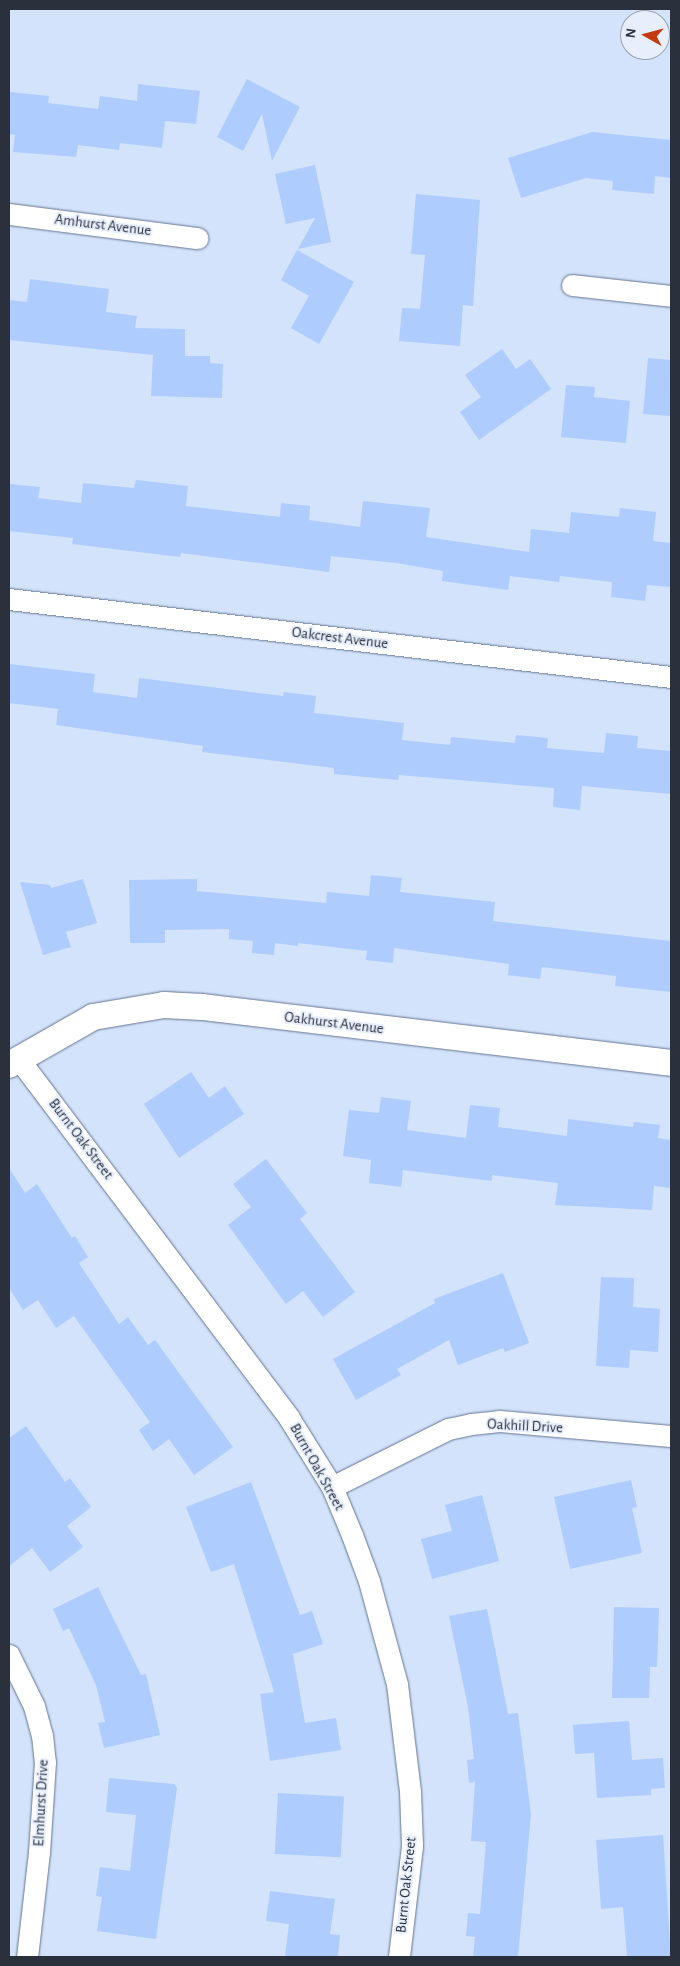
<!DOCTYPE html>
<html>
<head>
<meta charset="utf-8">
<style>
  body { margin:0 }
  #map { position:relative; width:680px; height:1966px; overflow:hidden; background:#d3e3fb; font-family:"Alegreya Sans",sans-serif }
  div>[style] { position:absolute }
  .building>* { inset:0; background:#aeccfd; transform-origin:0 0 }
  .roads { filter:drop-shadow(0 0 1px #647490) drop-shadow(0 0 1px #647490) }
  .minor>* { height:21px; margin:-10.5px; padding:0 10.5px; transform-origin:10.5px; border-radius:10.5px; background:#fff }
  .tertiary>* { height:26px; margin:-13px; padding:0 13px; transform-origin:13px; border-radius:13px; background:#fff }
  span { translate:-50% -50%; white-space:nowrap; text-align:center; line-height:1.15; -webkit-text-stroke:4px #e7effc; paint-order:stroke }
  .street-label { font-size:15px; color:#2a313d }
  .frame { position:absolute; inset:0; border:10px solid #2a313d; pointer-events:none }
  .north { position:absolute; left:620px; top:10px; width:50px; height:50px; box-sizing:border-box; background:#e7effc; border:1px solid #9ba3b0; border-radius:50%; rotate:277deg; font-size:14px; font-weight:700; line-height:20px; text-align:center; color:#2a313d }
  .north::after { content:''; display:block; margin:auto; width:18px; height:22px; background:#c33a10; clip-path:polygon(50% 0,100% 100%,50% 72%,0 100%) }
</style>
</head>
<body>
<div id="map">
  <div class="building">
    <div style="clip-path:polygon(247px 79px,300px 107px,272px 161px,262px 114px,243px 151px,217px 137px)"></div>
    <div style="clip-path:polygon(138px 84px,200px 91px,196px 124px,165px 121px,162px 148px,120px 143px,119px 150px,78px 145px,76px 157px,13px 152px,15px 135px,9px 134px,9px 92px,49px 96px,48px 103px,98px 109px,100px 96px,137px 101px)"></div>
    <div style="clip-path:polygon(592px 132px,671px 140px,671px 178px,655px 176px,654px 194px,612px 190px,613px 181px,586px 178px,521px 198px,508px 158px)"></div>
    <div style="clip-path:polygon(315px 165px,331px 242px,298px 249px,315px 218px,286px 224px,275px 174px)"></div>
    <div style="clip-path:polygon(416px 194px,480px 200px,473px 306px,463px 305px,460px 346px,399px 341px,402px 308px,420px 309px,425px 255px,411px 254px)"></div>
    <div style="clip-path:polygon(297px 250px,354px 282px,319px 344px,291px 328px,309px 296px,281px 280px)"></div>
    <div style="clip-path:polygon(30px 279px,109px 289px,106px 312px,137px 316px,135px 328px,185px 329px,185px 356px,210px 356px,210px 363px,223px 364px,222px 398px,151px 396px,153px 355px,9px 340px,9px 300px,27px 302px)"></div>
    <div style="clip-path:polygon(502px 349px,516px 369px,530px 359px,551px 389px,479px 440px,460px 412px,481px 397px,465px 375px)"></div>
    <div style="clip-path:polygon(648px 358px,671px 360px,671px 416px,643px 414px)"></div>
    <div style="clip-path:polygon(566px 385px,595px 387px,594px 397px,630px 401px,626px 443px,561px 437px)"></div>
    <div style="clip-path:polygon(136px 480px,188px 486px,186px 506px,280px 517px,281px 503px,310px 506px,309px 520px,360px 527px,363px 501px,430px 508px,426px 537px,529px 552px,531px 529px,569px 533px,571px 512px,619px 517px,620px 508px,656px 512px,653px 541px,671px 543px,671px 587px,647px 585px,645px 601px,611px 597px,612px 582px,560px 576px,559px 582px,510px 576px,508px 590px,442px 581px,443px 571px,396px 563px,331px 556px,329px 572px,181px 553px,180px 557px,72px 544px,73px 538px,9px 531px,9px 484px,40px 487px,38px 498px,81px 503px,83px 483px,134px 488px)"></div>
    <div style="clip-path:polygon(9px 664px,95px 674px,93px 692px,137px 698px,139px 678px,283px 696px,284px 692px,316px 696px,314px 713px,404px 723px,402px 740px,450px 745px,451px 737px,515px 743px,516px 735px,548px 738px,547px 748px,604px 753px,606px 733px,638px 736px,637px 748px,671px 751px,671px 794px,582px 786px,580px 810px,553px 807px,554px 788px,399px 775px,398px 780px,334px 774px,334px 768px,202px 752px,203px 746px,56px 725px,58px 709px,9px 703px)"></div>
    <div style="clip-path:polygon(371px 875px,402px 878px,400px 892px,495px 902px,493px 921px,671px 941px,671px 992px,615px 986px,616px 976px,542px 967px,540px 979px,508px 975px,509px 964px,394px 948px,393px 963px,366px 960px,367px 951px,298px 943px,298px 946px,275px 943px,274px 955px,252px 953px,253px 941px,229px 939px,229px 929px,165px 930px,165px 943px,130px 943px,129px 880px,197px 879px,197px 891px,326px 903px,327px 892px,369px 896px)"></div>
    <div style="clip-path:polygon(83px 879px,97px 923px,66px 932px,71px 947px,43px 955px,20px 882px,50px 885px,51px 888px)"></div>
    <div style="clip-path:polygon(191px 1072px,209px 1098px,225px 1086px,244px 1114px,179px 1158px,144px 1104px)"></div>
    <div style="clip-path:polygon(381px 1097px,411px 1101px,407px 1130px,466px 1138px,470px 1105px,500px 1108px,498px 1127px,567px 1136px,568px 1119px,633px 1127px,634px 1122px,660px 1125px,658px 1138px,671px 1140px,671px 1188px,654px 1186px,652px 1210px,555px 1205px,558px 1183px,492px 1175px,492px 1181px,403px 1170px,401px 1187px,369px 1183px,371px 1160px,343px 1156px,349px 1110px,379px 1113px)"></div>
    <div style="clip-path:polygon(266px 1159px,307px 1213px,300px 1219px,355px 1292px,323px 1317px,303px 1291px,286px 1304px,228px 1225px,251px 1207px,233px 1184px)"></div>
    <div style="clip-path:polygon(9px 1168px,25px 1193px,37px 1184px,72px 1238px,75px 1236px,88px 1257px,79px 1263px,119px 1324px,128px 1317px,148px 1345px,155px 1340px,233px 1447px,194px 1475px,169px 1439px,153px 1451px,139px 1430px,150px 1422px,74px 1316px,56px 1328px,38px 1300px,23px 1310px,9px 1288px)"></div>
    <div style="clip-path:polygon(503px 1273px,529px 1343px,505px 1352px,503px 1348px,458px 1365px,449px 1340px,397px 1369px,401px 1375px,356px 1400px,333px 1359px,435px 1303px,434px 1299px)"></div>
    <div style="clip-path:polygon(601px 1277px,634px 1278px,633px 1307px,660px 1309px,658px 1352px,630px 1350px,629px 1368px,596px 1366px)"></div>
    <div style="clip-path:polygon(26px 1426px,65px 1482px,70px 1478px,91px 1507px,67px 1526px,83px 1547px,50px 1572px,32px 1548px,9px 1566px,9px 1438px)"></div>
    <div style="clip-path:polygon(631px 1480px,637px 1507px,632px 1508px,642px 1553px,570px 1569px,554px 1497px)"></div>
    <div style="clip-path:polygon(251px 1482px,300px 1615px,312px 1611px,323px 1644px,293px 1654px,305px 1723px,336px 1718px,341px 1750px,270px 1761px,260px 1694px,274px 1692px,234px 1564px,211px 1572px,186px 1507px)"></div>
    <div style="clip-path:polygon(482px 1495px,499px 1561px,432px 1579px,421px 1539px,452px 1531px,445px 1505px)"></div>
    <div style="clip-path:polygon(98px 1587px,141px 1675px,146px 1674px,160px 1735px,104px 1748px,98px 1723px,105px 1722px,96px 1685px,69px 1628px,63px 1631px,53px 1609px)"></div>
    <div style="clip-path:polygon(614px 1607px,659px 1608px,657px 1667px,650px 1667px,649px 1698px,612px 1698px)"></div>
    <div style="clip-path:polygon(487px 1609px,508px 1714px,518px 1713px,531px 1814px,518px 1957px,473px 1957px,475px 1937px,466px 1936px,468px 1913px,480px 1914px,486px 1842px,471px 1841px,475px 1782px,469px 1783px,467px 1760px,474px 1759px,468px 1707px,449px 1616px)"></div>
    <div style="clip-path:polygon(629px 1721px,632px 1760px,663px 1758px,665px 1788px,651px 1789px,651px 1795px,597px 1798px,594px 1753px,575px 1754px,573px 1725px)"></div>
    <div style="clip-path:polygon(109px 1778px,174px 1784px,177px 1788px,156px 1939px,97px 1931px,102px 1897px,96px 1896px,100px 1867px,130px 1871px,136px 1815px,106px 1812px)"></div>
    <div style="left:278px;top:1793px;width:66px;height:61px;rotate:3deg"></div>
    <div style="clip-path:polygon(663px 1835px,671px 1957px,627px 1957px,623px 1907px,601px 1909px,596px 1840px)"></div>
    <div style="clip-path:polygon(270px 1891px,335px 1899px,330px 1934px,340px 1935px,338px 1957px,285px 1957px,289px 1924px,266px 1921px)"></div>
  </div>
  <div class="roads">
    <div class="minor">
      <div style="left:9px;top:214px;width:190px;rotate:7.3deg"></div>
      <div style="left:572px;top:285px;width:100px;rotate:6.3deg"></div>
      <div style="left:9px;top:599px;width:667px;rotate:6.72deg"></div>
      <div style="left:18px;top:1058px;width:451px;rotate:53deg"></div>
      <div style="left:289px;top:1418px;width:81px;rotate:58.1deg"></div>
      <div style="left:332px;top:1487px;width:52px;rotate:67.4deg"></div>
      <div style="left:352px;top:1535px;width:49px;rotate:69.7deg"></div>
      <div style="left:369px;top:1581px;width:107px;rotate:74.8deg"></div>
      <div style="left:397px;top:1684px;width:108px;rotate:83.1deg"></div>
      <div style="left:410px;top:1791px;width:55px;rotate:87.9deg"></div>
      <div style="left:412px;top:1846px;width:112px;rotate:96.7deg"></div>
      <div style="left:332px;top:1487px;width:130px;rotate:-26.6deg"></div>
      <div style="left:448px;top:1429px;width:24px;rotate:-12deg"></div>
      <div style="left:471px;top:1424px;width:28px;rotate:-6deg"></div>
      <div style="left:499px;top:1421px;width:173px;rotate:5deg"></div>
      <div style="left:9px;top:1655px;width:57px;rotate:63.9deg"></div>
      <div style="left:34px;top:1706px;width:30px;rotate:75deg"></div>
      <div style="left:42px;top:1735px;width:27px;rotate:84deg"></div>
      <div style="left:45px;top:1762px;width:90px;rotate:93.8deg"></div>
      <div style="left:39px;top:1852px;width:106px;rotate:96.5deg"></div>
    </div>
    <div class="tertiary">
      <div style="left:9px;top:1065px;width:97px;rotate:-29.7deg"></div>
      <div style="left:93px;top:1017px;width:72px;rotate:-9.6deg"></div>
      <div style="left:164px;top:1005px;width:38px;rotate:3deg"></div>
      <div style="left:202px;top:1007px;width:472px;rotate:6.8deg"></div>
    </div>
  </div>
  <div class="street-label">
    <span style="left:103px;top:225px;rotate:7deg">Amhurst Avenue</span>
    <span style="left:340px;top:638px;rotate:7deg">Oakcrest Avenue</span>
    <span style="left:334px;top:1023px;rotate:7deg">Oakhurst Avenue</span>
    <span style="left:81px;top:1139px;rotate:53deg">Burnt Oak Street</span>
    <span style="left:525px;top:1426px;rotate:3deg">Oakhill Drive</span>
    <span style="left:317px;top:1467px;rotate:61deg">Burnt Oak Street</span>
    <span style="left:41px;top:1803px;rotate:-87deg">Elmhurst Drive</span>
    <span style="left:406px;top:1885px;rotate:-84deg">Burnt Oak Street</span>
  </div>
  <div class="frame"></div>
  <div class="north">N</div>
</div>
</body>
</html>
